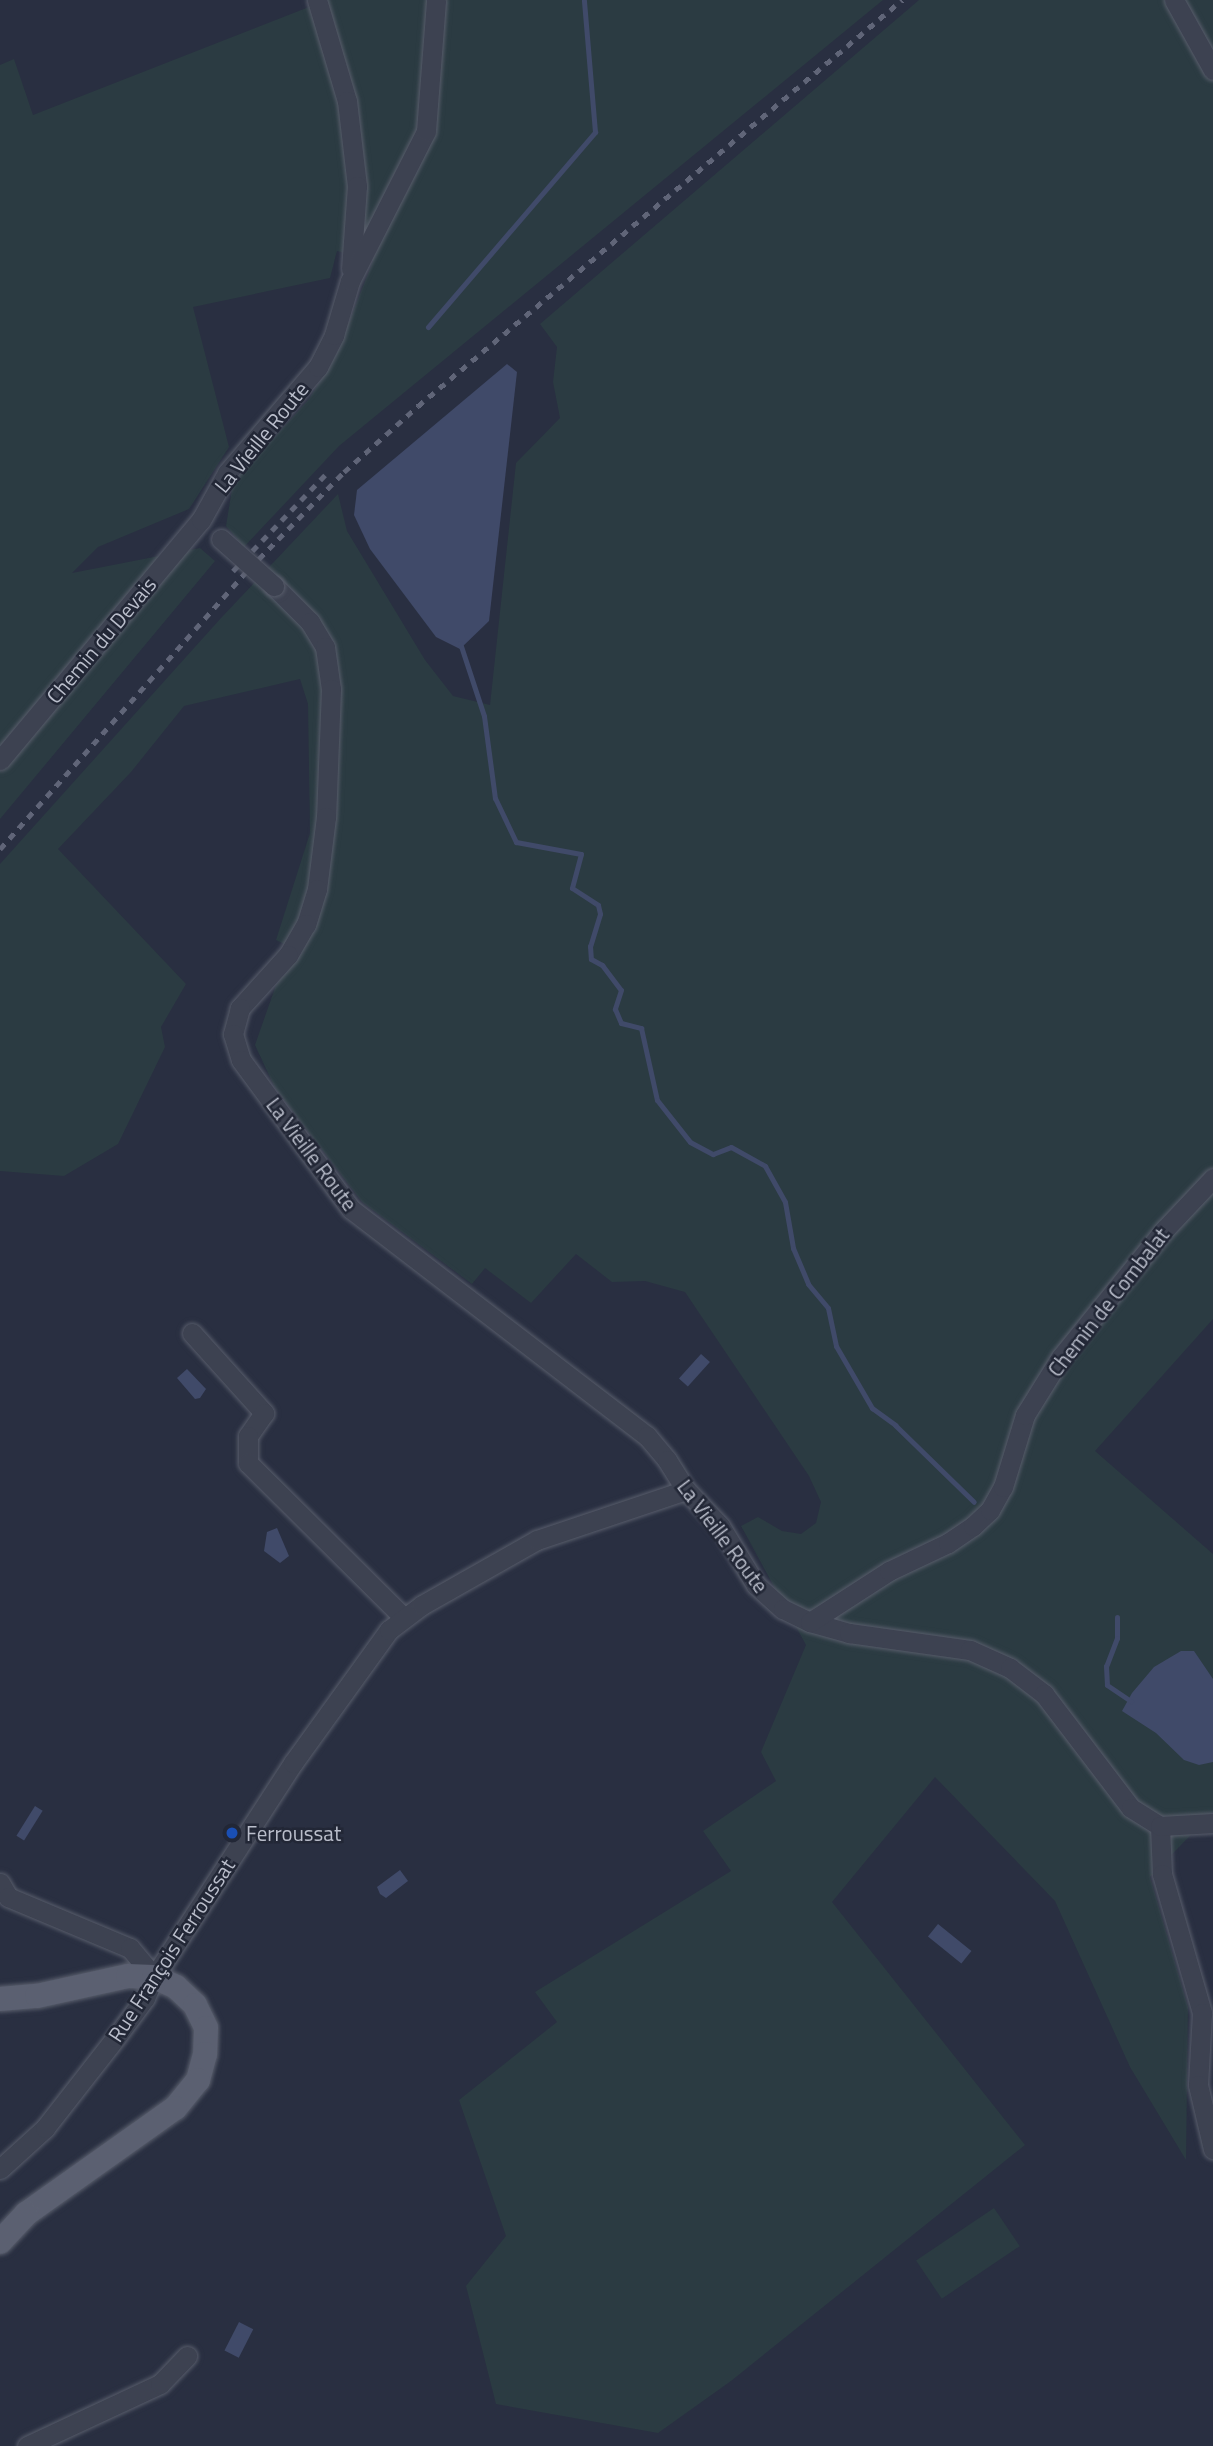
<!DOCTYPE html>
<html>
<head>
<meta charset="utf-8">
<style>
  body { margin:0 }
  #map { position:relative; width:1213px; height:2446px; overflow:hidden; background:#292f41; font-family:"Titillium Web",sans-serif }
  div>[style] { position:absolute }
  .green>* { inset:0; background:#2b3b42; transform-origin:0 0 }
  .water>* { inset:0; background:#404a69; transform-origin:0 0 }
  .stream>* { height:5px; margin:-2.5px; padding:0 2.5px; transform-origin:2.5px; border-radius:2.5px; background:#404a69 }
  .roads { filter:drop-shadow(0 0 2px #585d6b) drop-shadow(0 0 2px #585d6b) }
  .minor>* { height:19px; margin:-9.5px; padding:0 9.5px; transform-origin:9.5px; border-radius:9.5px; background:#3d4251 }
  .major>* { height:24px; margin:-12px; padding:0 12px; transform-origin:12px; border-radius:12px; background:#5b6071 }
  .rail>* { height:5px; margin-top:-2.5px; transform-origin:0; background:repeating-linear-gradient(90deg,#606578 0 7px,transparent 0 14px) }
  .bridges { filter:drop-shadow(0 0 2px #585d6b) drop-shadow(0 0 2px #585d6b) }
  .minor-bridge>* { height:19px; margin:-9.5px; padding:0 9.5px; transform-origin:9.5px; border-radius:9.5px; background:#3d4251 }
  .dots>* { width:19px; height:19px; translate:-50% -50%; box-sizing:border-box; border:4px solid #222736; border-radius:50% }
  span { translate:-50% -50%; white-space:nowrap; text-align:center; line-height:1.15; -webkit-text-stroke:5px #222736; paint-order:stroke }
  .street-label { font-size:21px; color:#babecb }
  .poi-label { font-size:21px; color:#babecb }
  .left { translate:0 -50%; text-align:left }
</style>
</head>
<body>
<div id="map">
  <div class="green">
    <div style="clip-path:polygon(310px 0,883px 0,339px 446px,244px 547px,226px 526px,233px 483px,309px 399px,336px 355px,373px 261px,337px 251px,330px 278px,193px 307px,229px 447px,189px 509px,98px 547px,72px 573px,200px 548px,215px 561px,0 819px,0 65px,14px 59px,33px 115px,309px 7px)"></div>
    <div style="clip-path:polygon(919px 0,1213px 0,1213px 1319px,1095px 1451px,1213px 1554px,1213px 1812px,1150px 1877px,1188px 2007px,1186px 2160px,1130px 2067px,1055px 1901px,935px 1777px,832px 1902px,1025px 2145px,731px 2381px,658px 2433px,496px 2404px,466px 2286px,506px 2236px,459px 2100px,557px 2022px,535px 1992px,731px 1871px,703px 1831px,776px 1781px,761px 1752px,806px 1645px,741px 1526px,758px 1517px,782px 1531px,801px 1534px,816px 1523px,821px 1502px,809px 1476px,685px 1292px,645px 1281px,612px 1282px,576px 1254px,531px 1303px,485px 1268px,472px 1284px,362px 1202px,275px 1088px,255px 1045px,276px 985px,302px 953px,276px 940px,310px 833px,308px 704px,300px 679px,184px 706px,131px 772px,58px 849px,186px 984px,161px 1027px,165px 1047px,118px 1144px,64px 1176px,0 1171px,0 864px,221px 618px,338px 494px,347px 531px,425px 660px,453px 696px,490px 705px,516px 463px,560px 418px,553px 382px,557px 347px,540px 324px)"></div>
    <div style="left:994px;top:2208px;width:46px;height:94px;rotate:56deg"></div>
  </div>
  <div class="water">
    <div style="clip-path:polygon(507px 364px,517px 372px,489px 621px,460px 649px,436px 637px,370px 549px,354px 515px,357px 490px)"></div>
    <div style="left:701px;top:1354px;width:12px;height:33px;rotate:42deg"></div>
    <div style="clip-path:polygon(187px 1369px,206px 1389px,200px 1398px,195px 1399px,177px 1378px)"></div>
    <div style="clip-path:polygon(277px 1528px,289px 1556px,280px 1563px,264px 1551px,267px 1532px)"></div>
    <div style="clip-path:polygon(1181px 1651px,1194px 1651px,1213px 1679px,1213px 1762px,1199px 1765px,1184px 1760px,1156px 1733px,1122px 1711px,1132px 1693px,1154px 1667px)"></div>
    <div style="left:35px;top:1806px;width:9px;height:35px;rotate:32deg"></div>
    <div style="clip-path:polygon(400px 1870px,408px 1881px,386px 1898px,380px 1894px,377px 1887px)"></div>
    <div style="left:938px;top:1924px;width:43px;height:16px;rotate:39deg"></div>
    <div style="left:239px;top:2322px;width:16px;height:32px;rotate:27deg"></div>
  </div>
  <div class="stream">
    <div style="left:428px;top:327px;width:257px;rotate:-49.4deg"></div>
    <div style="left:595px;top:132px;width:132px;rotate:-94.8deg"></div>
    <div style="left:460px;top:643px;width:77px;rotate:71.8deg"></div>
    <div style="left:484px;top:716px;width:83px;rotate:82.4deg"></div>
    <div style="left:495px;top:798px;width:49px;rotate:64.5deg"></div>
    <div style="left:516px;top:842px;width:66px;rotate:10.5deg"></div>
    <div style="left:581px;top:854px;width:35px;rotate:105deg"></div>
    <div style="left:572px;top:888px;width:31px;rotate:33deg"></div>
    <div style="left:598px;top:905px;width:9px;rotate:77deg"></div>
    <div style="left:600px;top:914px;width:34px;rotate:107deg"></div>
    <div style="left:590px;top:946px;width:13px;rotate:86deg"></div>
    <div style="left:591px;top:959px;width:13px;rotate:29deg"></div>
    <div style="left:602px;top:965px;width:31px;rotate:53deg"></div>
    <div style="left:621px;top:990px;width:20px;rotate:108deg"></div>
    <div style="left:615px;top:1009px;width:15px;rotate:67deg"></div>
    <div style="left:621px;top:1023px;width:21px;rotate:14deg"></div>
    <div style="left:641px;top:1028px;width:74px;rotate:77.5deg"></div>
    <div style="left:657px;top:1100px;width:53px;rotate:51.8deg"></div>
    <div style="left:690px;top:1142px;width:26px;rotate:28deg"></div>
    <div style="left:713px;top:1154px;width:19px;rotate:-21deg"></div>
    <div style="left:731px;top:1147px;width:39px;rotate:29deg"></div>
    <div style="left:765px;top:1166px;width:41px;rotate:60.9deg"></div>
    <div style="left:785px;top:1202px;width:47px;rotate:80.1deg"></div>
    <div style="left:793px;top:1248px;width:39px;rotate:67deg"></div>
    <div style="left:808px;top:1284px;width:31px;rotate:50deg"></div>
    <div style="left:828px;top:1308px;width:39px;rotate:78deg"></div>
    <div style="left:836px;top:1346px;width:72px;rotate:59.9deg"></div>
    <div style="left:872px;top:1408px;width:29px;rotate:36deg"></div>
    <div style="left:895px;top:1425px;width:110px;rotate:44.3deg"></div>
    <div style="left:1117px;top:1617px;width:21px;rotate:90deg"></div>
    <div style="left:1117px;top:1638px;width:30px;rotate:111deg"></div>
    <div style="left:1106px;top:1666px;width:19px;rotate:87deg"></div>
    <div style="left:1107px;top:1685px;width:29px;rotate:34deg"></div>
  </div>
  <div class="roads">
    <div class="minor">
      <div style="left:317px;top:0;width:105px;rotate:73.5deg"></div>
      <div style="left:347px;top:101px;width:86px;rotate:83.3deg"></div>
      <div style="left:357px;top:186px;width:83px;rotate:94.1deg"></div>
      <div style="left:1174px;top:0;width:80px;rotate:60.9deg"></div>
      <div style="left:274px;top:586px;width:51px;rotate:45deg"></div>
      <div style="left:310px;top:622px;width:29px;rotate:59deg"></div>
      <div style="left:325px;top:647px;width:42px;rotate:81.9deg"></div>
      <div style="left:331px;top:689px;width:128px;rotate:92.2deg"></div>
      <div style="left:326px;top:817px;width:73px;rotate:97.1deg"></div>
      <div style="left:317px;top:889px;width:37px;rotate:107deg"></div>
      <div style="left:306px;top:924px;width:36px;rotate:120deg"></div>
      <div style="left:288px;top:955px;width:72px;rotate:132.2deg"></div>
      <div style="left:240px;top:1008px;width:27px;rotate:105deg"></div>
      <div style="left:233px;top:1034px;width:27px;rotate:73deg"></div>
      <div style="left:241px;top:1060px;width:185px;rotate:53.6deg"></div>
      <div style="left:351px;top:1209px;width:373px;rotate:37.5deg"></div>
      <div style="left:647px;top:1436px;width:31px;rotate:50deg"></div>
      <div style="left:667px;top:1460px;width:36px;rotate:58deg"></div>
      <div style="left:686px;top:1490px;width:50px;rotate:46.6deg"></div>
      <div style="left:720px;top:1526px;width:69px;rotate:58.6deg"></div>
      <div style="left:756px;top:1585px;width:36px;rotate:42deg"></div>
      <div style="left:783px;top:1609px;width:30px;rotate:26deg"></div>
      <div style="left:810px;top:1622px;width:41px;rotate:15.8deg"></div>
      <div style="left:849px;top:1633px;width:122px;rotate:8deg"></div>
      <div style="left:970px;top:1650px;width:44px;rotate:24.2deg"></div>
      <div style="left:1010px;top:1668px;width:43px;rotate:37.4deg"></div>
      <div style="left:1044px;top:1694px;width:143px;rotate:52.7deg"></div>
      <div style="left:1131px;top:1808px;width:34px;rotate:32deg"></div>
      <div style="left:0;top:760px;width:313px;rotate:-50.1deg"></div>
      <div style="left:201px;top:520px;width:54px;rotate:-61deg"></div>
      <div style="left:227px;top:473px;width:140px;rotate:-49.4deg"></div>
      <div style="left:318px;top:367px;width:36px;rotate:-63deg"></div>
      <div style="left:334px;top:335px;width:56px;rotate:-73.5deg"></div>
      <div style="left:350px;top:281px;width:168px;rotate:-63.1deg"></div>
      <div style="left:426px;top:131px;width:131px;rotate:-85.6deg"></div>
      <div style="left:192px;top:1333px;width:108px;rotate:48deg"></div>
      <div style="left:264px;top:1413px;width:28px;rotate:125deg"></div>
      <div style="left:248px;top:1436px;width:27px;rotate:90deg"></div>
      <div style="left:248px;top:1463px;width:218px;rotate:44.8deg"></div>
      <div style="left:810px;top:1622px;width:94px;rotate:-32.8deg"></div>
      <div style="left:889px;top:1571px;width:65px;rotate:-25.4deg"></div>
      <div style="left:948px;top:1543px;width:30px;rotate:-34deg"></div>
      <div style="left:973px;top:1526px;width:23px;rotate:-43deg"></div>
      <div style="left:990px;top:1510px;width:26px;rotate:-61deg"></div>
      <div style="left:1003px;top:1487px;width:75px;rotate:-73deg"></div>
      <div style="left:1025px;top:1415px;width:68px;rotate:-58.2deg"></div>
      <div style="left:1061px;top:1357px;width:165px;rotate:-50.9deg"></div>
      <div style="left:1165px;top:1229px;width:70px;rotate:-46.7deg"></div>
      <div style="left:1160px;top:1826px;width:48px;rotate:87.6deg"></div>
      <div style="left:1162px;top:1874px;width:145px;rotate:73.9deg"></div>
      <div style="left:1202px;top:2013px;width:72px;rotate:93.2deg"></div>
      <div style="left:1198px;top:2085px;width:66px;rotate:76.8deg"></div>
      <div style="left:1160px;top:1826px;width:53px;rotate:-3.2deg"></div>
      <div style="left:0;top:1883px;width:16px;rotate:60deg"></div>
      <div style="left:8px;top:1897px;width:132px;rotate:22.7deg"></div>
      <div style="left:130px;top:1948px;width:38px;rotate:50deg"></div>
      <div style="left:0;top:2169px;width:61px;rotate:-42.3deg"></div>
      <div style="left:45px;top:2128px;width:115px;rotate:-52deg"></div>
      <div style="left:116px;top:2037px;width:49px;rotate:-53.4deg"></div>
      <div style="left:145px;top:1998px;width:23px;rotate:-67deg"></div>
      <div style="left:154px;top:1977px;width:255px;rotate:-57deg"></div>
      <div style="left:293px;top:1763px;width:164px;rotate:-54.2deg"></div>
      <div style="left:389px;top:1630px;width:41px;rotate:-37.1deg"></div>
      <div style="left:422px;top:1605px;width:132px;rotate:-29.5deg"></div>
      <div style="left:537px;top:1540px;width:157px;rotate:-18.6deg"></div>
      <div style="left:27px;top:2446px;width:147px;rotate:-25deg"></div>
      <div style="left:160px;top:2384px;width:39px;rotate:-46deg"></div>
    </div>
    <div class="major">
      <div style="left:0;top:1999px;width:37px;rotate:-5deg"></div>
      <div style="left:37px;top:1996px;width:93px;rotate:-12.4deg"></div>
      <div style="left:128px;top:1976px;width:26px;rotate:2deg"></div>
      <div style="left:154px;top:1977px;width:24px;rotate:24deg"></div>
      <div style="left:176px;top:1987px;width:26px;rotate:43deg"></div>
      <div style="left:195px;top:2005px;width:25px;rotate:64deg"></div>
      <div style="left:206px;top:2028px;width:26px;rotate:92deg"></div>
      <div style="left:205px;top:2054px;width:27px;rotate:105deg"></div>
      <div style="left:198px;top:2080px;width:36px;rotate:129deg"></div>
      <div style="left:175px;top:2108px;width:183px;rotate:144.6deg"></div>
      <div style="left:26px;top:2214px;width:38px;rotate:133deg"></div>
    </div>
  </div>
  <div class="rail">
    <div style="left:233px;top:571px;width:133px;rotate:-46.2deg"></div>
    <div style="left:0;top:849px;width:375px;rotate:-48.4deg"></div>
    <div style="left:249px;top:569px;width:136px;rotate:-45.6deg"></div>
    <div style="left:344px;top:472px;width:99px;rotate:-41.7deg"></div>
    <div style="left:418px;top:406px;width:632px;rotate:-39.99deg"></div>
  </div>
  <div class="bridges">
    <div class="minor-bridge">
      <div style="left:221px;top:539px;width:71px;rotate:41.6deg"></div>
    </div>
  </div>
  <div class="dots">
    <div style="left:232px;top:1833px;background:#1a4fb4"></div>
  </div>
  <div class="street-label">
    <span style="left:261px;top:437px;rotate:-51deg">La Vieille Route</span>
    <span style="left:101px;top:640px;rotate:-50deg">Chemin du Devais</span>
    <span style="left:312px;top:1154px;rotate:53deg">La Vieille Route</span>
    <span style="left:1108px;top:1302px;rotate:-52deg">Chemin de Combalat</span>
    <span style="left:723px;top:1536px;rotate:53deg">La Vieille Route</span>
    <span style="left:171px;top:1950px;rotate:-57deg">Rue François Ferroussat</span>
  </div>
  <div class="poi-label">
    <span class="left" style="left:246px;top:1833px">Ferroussat</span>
  </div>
</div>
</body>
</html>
